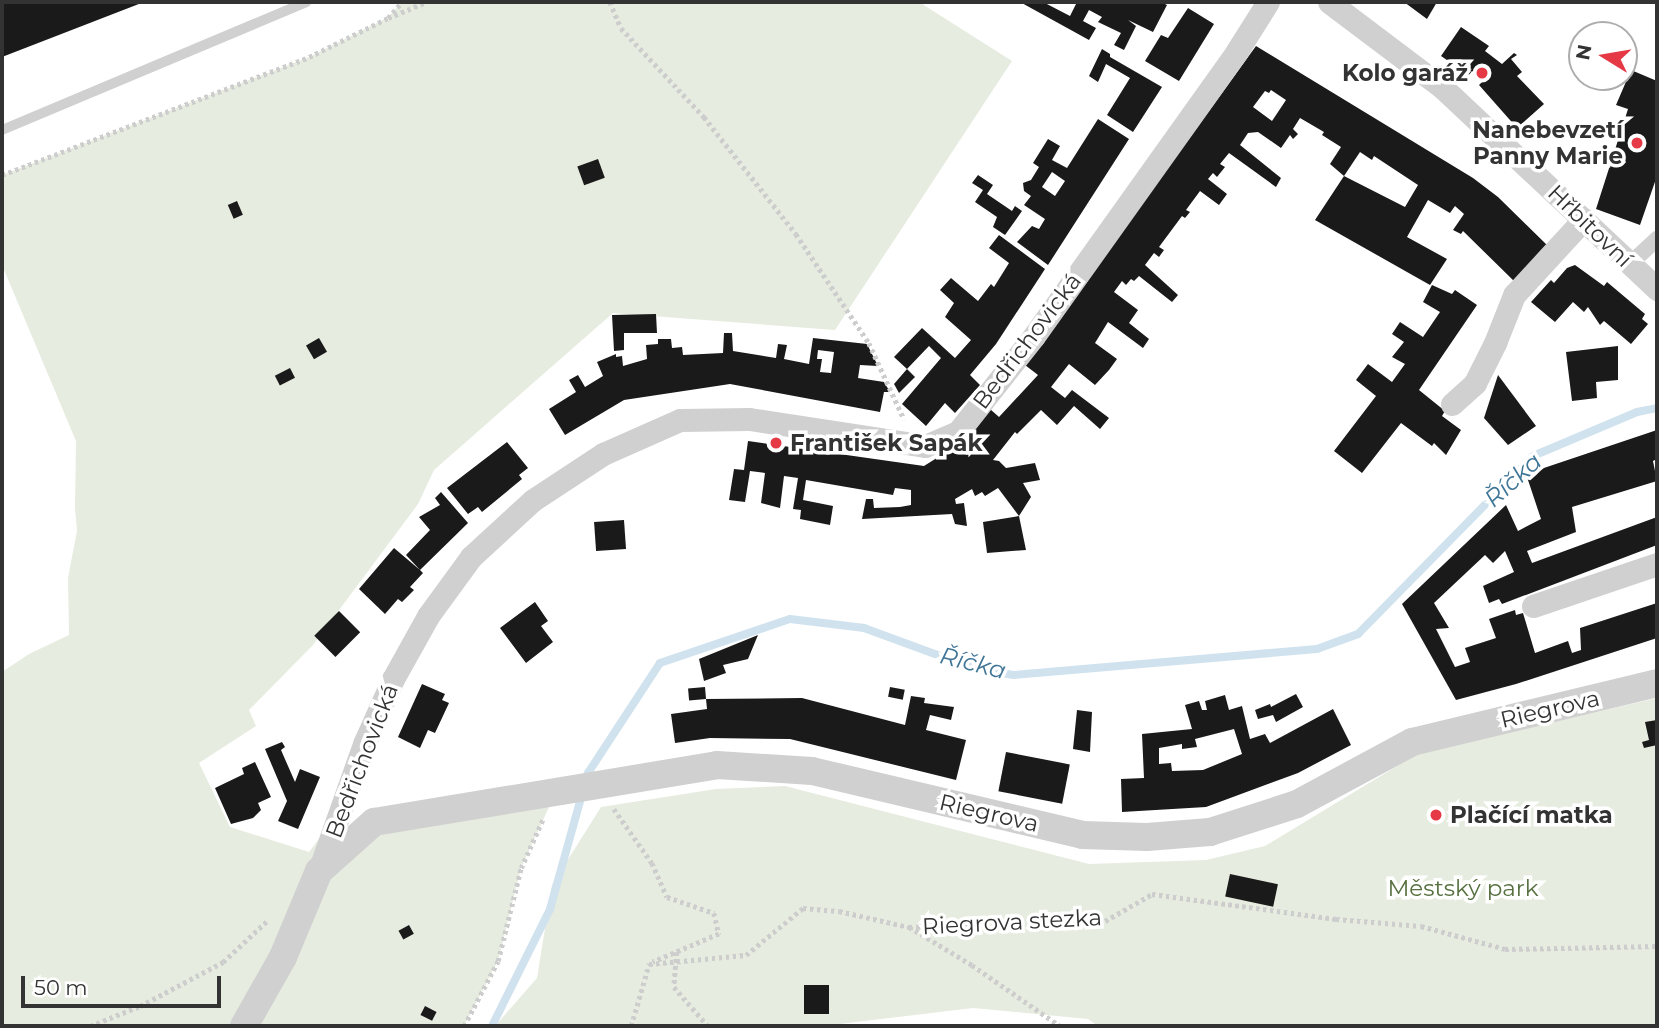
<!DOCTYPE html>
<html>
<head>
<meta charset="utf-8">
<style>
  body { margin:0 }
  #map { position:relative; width:1659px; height:1028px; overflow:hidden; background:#fff; font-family:Montserrat,sans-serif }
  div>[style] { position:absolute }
  .green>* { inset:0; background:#e6ecdf }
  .stream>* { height:8px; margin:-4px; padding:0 4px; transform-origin:4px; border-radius:4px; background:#cfe2ee }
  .building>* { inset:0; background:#1a1a1a; transform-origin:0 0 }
  .path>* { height:4.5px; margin-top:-2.25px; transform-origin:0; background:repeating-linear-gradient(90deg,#cdcdcd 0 3.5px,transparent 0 7px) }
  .service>* { height:10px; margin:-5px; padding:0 5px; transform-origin:5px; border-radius:5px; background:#d0d0d0 }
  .pedestrian>* { height:16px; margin:-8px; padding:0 8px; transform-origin:8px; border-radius:8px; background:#d0d0d0 }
  .minor>* { height:23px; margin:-11.5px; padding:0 11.5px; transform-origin:11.5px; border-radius:11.5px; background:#d0d0d0 }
  .tertiary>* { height:28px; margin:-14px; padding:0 14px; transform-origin:14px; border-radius:14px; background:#d0d0d0 }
  .dots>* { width:19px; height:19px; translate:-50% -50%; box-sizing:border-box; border:4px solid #fff; border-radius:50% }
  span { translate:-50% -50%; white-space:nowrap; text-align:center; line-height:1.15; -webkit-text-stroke:7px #fff; paint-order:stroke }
  .poi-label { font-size:23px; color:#333; font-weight:700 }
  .right { translate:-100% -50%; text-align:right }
  .left { translate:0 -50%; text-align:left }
  .street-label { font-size:23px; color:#333 }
  .park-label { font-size:23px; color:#56703f }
  .water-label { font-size:24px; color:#3f7597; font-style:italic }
  .frame { position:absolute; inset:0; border:4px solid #333; pointer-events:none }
  .north { position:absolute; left:1568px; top:21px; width:70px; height:70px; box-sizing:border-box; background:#fff; border:2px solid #adadad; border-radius:50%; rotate:281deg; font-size:19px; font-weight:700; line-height:28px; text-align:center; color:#333 }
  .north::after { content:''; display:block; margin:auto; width:24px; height:32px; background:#e63946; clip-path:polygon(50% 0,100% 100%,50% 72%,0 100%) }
  .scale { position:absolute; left:21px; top:976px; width:200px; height:32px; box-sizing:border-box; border:4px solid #333; border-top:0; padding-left:9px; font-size:21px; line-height:24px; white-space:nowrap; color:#333; -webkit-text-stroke:5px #fff; paint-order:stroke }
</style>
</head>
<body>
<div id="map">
  <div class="green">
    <div style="clip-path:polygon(402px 2px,919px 2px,1012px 61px,835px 330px,613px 313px,434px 470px,418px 504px,313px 645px,249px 710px,256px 726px,199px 763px,230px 827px,309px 852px,344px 806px,320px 869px,374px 822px,556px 792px,521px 868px,498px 961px,464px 1026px,2px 1026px,2px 672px,29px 654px,69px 635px,68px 578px,77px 531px,75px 508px,76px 441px,2px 265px,2px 175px,309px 57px,387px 18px)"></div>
    <div style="clip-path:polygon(1657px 698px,1657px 1026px,1098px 1026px,1088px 1019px,973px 1008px,823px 1026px,495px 1026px,537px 978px,552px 885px,601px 807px,716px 789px,785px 786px,1089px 864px,1206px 860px,1265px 846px,1417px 754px)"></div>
  </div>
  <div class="stream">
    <div style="left:492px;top:1026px;width:131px;rotate:-63.6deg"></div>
    <div style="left:550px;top:909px;width:141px;rotate:-74.4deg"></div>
    <div style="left:588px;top:773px;width:131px;rotate:-56.8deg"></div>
    <div style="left:660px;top:663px;width:137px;rotate:-18.7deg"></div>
    <div style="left:790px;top:619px;width:75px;rotate:6.9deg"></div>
    <div style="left:864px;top:628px;width:119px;rotate:20.1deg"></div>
    <div style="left:976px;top:669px;width:38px;rotate:9deg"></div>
    <div style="left:1014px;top:675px;width:304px;rotate:-4.9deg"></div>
    <div style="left:1317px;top:649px;width:44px;rotate:-20.1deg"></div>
    <div style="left:1358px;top:634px;width:250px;rotate:-45.5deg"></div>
    <div style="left:1533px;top:456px;width:113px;rotate:-22.9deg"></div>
    <div style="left:1637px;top:412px;width:20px;rotate:-11deg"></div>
  </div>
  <div class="building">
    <div style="clip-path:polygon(2px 2px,144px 2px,2px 57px)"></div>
    <div style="clip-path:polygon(1020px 2px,1043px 2px,1070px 16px,1077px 2px,1161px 2px,1167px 5px,1153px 32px,1128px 20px,1136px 26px,1124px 50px,1114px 45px,1121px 33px,1098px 22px,1102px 17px,1089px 10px,1083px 21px,1096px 28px,1089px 40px)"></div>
    <div style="clip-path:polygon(1404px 2px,1437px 2px,1427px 19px)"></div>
    <div style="clip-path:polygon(1188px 8px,1214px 24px,1179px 81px,1145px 61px,1161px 35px,1168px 38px)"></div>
    <div style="clip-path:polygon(1461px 27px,1489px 46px,1485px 51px,1502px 64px,1514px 53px,1517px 55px,1511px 59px,1522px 72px,1517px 76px,1544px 104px,1517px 128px,1479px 85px,1485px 79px,1472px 71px,1469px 75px,1441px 56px)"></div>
    <div style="clip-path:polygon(evenodd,1256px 46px,1473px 178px,1498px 197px,1549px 247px,1516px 283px,1463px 231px,1461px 234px,1453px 230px,1464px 214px,1455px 206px,1450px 213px,1428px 200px,1407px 237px,1447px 259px,1430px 285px,1315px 220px,1344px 176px,1330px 164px,1341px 147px,1322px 135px,1324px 132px,1300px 118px,1293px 129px,1298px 134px,1293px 139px,1290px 135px,1281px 148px,1258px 132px,1248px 133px,1240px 145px,1281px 178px,1276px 187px,1229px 153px,1220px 164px,1225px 167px,1217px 177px,1213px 173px,1208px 179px,1227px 194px,1219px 205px,1200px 191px,1186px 210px,1190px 212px,1185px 218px,1182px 216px,1159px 247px,1164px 250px,1159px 257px,1154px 253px,1145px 265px,1178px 295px,1172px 302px,1139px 276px,1134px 281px,1131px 279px,1126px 285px,1122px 281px,1114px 292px,1138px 310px,1129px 323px,1149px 339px,1143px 348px,1108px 322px,1095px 343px,1117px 359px,1109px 370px,1095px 385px,1069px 364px,1051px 387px,1065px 398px,1072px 390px,1109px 418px,1100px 429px,1074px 406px,1057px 425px,1041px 410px,1017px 434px,1015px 432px,993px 460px,999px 461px,1006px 468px,1035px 463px,1040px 480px,1023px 483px,1031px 497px,1019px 516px,998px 488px,985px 496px,982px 492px,975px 496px,972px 489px,955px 499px,956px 504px,964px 503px,967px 526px,955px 524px,952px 514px,862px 519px,866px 499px,873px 499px,874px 508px,900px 507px,911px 505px,911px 490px,895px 488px,893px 495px,806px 480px,803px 500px,833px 506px,830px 525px,800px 519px,801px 510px,793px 509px,798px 478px,784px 476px,780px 508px,761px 503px,765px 473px,750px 471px,745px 502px,729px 500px,734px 469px,744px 470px,748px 441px,924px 466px,967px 439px,990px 409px,999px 417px,1038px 375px,1025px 365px,1256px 46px,1271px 90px,1286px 100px,1272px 121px,1253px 107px,1265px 91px,1269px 93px,1271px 90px,1256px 46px,1360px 152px,1372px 160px,1374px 156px,1418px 185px,1405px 207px,1344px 176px,1360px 152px)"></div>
    <div style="clip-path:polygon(1102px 49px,1110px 54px,1110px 57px,1162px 87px,1133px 132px,1107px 115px,1130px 78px,1106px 64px,1098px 82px,1089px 76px)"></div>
    <div style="clip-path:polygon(1631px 70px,1657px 81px,1657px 176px,1640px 225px,1596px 209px,1628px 109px,1616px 105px)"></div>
    <div style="clip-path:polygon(evenodd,1098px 119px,1129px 139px,1048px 265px,1017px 242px,1032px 226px,1039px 229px,1045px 219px,1024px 205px,1031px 196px,1024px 191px,1023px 183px,1031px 180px,1039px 167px,1033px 163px,1048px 139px,1060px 146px,1052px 160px,1067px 168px,1098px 119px,1052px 172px,1065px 181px,1055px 196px,1042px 187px,1052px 172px)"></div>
    <div style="left:598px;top:159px;width:20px;height:22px;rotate:70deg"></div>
    <div style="clip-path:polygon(978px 175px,993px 185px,987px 194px,1012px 211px,1015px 206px,1022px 211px,1005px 235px,993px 227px,997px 217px,975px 202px,983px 190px,972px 183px)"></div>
    <div style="left:237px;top:201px;width:15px;height:10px;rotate:67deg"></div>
    <div style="clip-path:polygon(999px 235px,1045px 269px,996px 344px,970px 375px,980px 385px,955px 413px,945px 403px,926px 426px,902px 404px,941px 358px,929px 346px,907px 369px,894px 357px,922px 328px,955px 358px,971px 340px,945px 317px,954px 303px,940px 290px,951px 278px,978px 301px,991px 284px,994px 287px,1009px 263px,989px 248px)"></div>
    <div style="clip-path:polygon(1575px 265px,1604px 286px,1607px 282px,1645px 314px,1642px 319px,1648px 324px,1631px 344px,1604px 321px,1600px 325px,1588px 307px,1584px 312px,1573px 302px,1555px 322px,1531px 302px,1551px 280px,1554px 283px,1567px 268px)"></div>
    <div style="clip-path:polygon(1432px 285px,1452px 294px,1455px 290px,1477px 305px,1419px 390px,1445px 411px,1442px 416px,1461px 430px,1446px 455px,1434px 443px,1432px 446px,1401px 423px,1362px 473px,1334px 451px,1376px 396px,1356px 380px,1368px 364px,1392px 382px,1405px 364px,1392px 357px,1404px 342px,1392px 334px,1400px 322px,1423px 337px,1440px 312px,1423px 302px)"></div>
    <div style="clip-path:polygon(656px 314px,657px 333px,624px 333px,624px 350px,614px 351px,612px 315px)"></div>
    <div style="clip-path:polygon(evenodd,724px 333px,732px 333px,733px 351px,776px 358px,778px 344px,787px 345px,784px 359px,809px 364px,813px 338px,867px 344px,878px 366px,860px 365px,858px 378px,884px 382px,890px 392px,884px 392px,880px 412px,730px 384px,624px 400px,565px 435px,549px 409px,576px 392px,569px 380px,578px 375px,585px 387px,603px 376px,597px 362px,616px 354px,616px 357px,622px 356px,623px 366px,647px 359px,646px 345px,658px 344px,658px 339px,671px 339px,672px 348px,682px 347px,683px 355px,723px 353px,724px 333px,818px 350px,834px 352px,831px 373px,820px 372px,822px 359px,817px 359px,818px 350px)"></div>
    <div style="left:319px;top:338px;width:16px;height:15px;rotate:60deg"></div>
    <div style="clip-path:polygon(1618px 346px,1618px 380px,1596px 382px,1597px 398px,1572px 401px,1566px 352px)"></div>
    <div style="left:290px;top:368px;width:11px;height:17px;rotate:63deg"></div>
    <div style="clip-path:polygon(907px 369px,915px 377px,899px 393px,894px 384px)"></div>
    <div style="clip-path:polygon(1498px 375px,1536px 426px,1508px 445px,1484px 418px)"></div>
    <div style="clip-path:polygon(1657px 430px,1657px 459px,1653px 461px,1657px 481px,1572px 507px,1576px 532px,1527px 551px,1532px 563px,1657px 517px,1657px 545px,1502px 604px,1499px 599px,1489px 603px,1483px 586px,1514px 572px,1505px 551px,1493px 563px,1485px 555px,1434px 603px,1449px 628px,1436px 629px,1455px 667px,1470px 662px,1465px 648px,1496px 638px,1489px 619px,1515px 610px,1516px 615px,1523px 613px,1535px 653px,1568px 641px,1572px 653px,1581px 650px,1580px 628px,1657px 603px,1657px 638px,1516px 684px,1456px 700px,1402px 604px,1506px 505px,1518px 531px,1541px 519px,1526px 474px)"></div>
    <div style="clip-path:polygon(507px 442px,528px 468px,519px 475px,522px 479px,482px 512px,478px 507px,468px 514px,447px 488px)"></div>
    <div style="clip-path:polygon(441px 492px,468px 523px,420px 570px,423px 573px,410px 587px,414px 590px,402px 602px,398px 599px,385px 614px,359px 589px,394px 548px,420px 570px,406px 555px,430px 530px,419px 517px,440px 505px,435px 498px)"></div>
    <div style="clip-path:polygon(1019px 516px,1026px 550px,987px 553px,983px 522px)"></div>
    <div style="left:624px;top:520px;width:29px;height:30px;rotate:86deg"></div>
    <div style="clip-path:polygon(535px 602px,548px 621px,541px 626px,553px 642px,526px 663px,500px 628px)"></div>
    <div style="left:339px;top:611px;width:30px;height:35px;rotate:45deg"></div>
    <div style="clip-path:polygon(758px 635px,748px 659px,723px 665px,726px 673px,704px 681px,699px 659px)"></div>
    <div style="clip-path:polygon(422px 684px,445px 694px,442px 700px,449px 703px,435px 733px,428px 730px,420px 748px,398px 737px)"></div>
    <div style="left:705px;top:687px;width:12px;height:17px;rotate:85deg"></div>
    <div style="left:890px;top:687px;width:15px;height:10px;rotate:11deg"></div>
    <div style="clip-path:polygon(1296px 694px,1303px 707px,1276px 722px,1273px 715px,1258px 719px,1255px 710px,1270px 704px,1271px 707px)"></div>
    <div style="clip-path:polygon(evenodd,1225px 695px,1229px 710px,1242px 706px,1250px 739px,1265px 734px,1270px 743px,1333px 709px,1351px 745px,1298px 773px,1206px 807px,1122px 812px,1121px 779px,1144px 778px,1142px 734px,1192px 729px,1185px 705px,1199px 701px,1202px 710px,1207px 710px,1205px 701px,1225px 695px,1234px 729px,1242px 754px,1203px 770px,1172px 771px,1171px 763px,1159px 764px,1159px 748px,1182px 744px,1182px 749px,1197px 747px,1195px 739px,1234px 729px)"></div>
    <div style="clip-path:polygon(911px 696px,925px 698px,924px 703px,954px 707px,951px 720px,930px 715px,926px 730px,966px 740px,956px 780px,790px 739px,710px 738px,675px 743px,671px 714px,707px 709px,706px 699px,802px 698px,905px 725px)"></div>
    <div style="clip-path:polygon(1077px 710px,1092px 712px,1090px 752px,1073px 749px)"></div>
    <div style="clip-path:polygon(1657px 720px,1657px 745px,1644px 748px,1642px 742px,1649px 740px,1645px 722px)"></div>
    <div style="clip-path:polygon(282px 742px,285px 747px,281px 750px,295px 782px,300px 769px,320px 777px,298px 829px,278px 821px,287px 801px,265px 749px)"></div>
    <div style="left:1006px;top:752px;width:65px;height:40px;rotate:11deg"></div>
    <div style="clip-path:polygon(255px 762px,271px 797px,258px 803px,261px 810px,253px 818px,231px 824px,215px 788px,244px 774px,242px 768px)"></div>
    <div style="left:1230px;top:874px;width:49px;height:23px;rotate:12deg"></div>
    <div style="left:409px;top:925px;width:10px;height:12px;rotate:61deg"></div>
    <div style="left:804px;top:985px;width:25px;height:29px"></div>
    <div style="left:425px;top:1006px;width:13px;height:10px;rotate:27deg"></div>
  </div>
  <div class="path">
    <div style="left:610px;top:2px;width:28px;rotate:67deg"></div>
    <div style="left:621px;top:28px;width:122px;rotate:47deg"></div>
    <div style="left:704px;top:117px;width:149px;rotate:51.8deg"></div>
    <div style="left:796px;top:234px;width:131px;rotate:56.2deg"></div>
    <div style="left:869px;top:343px;width:84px;rotate:65.3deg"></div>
    <div style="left:388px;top:18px;width:41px;rotate:-22.8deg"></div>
    <div style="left:2px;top:175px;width:329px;rotate:-21deg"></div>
    <div style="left:309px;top:57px;width:88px;rotate:-26.3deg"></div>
    <div style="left:388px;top:18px;width:21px;rotate:-49deg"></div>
    <div style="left:614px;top:809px;width:66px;rotate:54.9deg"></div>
    <div style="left:652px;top:863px;width:37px;rotate:66deg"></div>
    <div style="left:667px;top:897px;width:50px;rotate:18.8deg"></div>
    <div style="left:714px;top:913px;width:22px;rotate:77deg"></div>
    <div style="left:719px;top:934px;width:72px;rotate:157deg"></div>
    <div style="left:909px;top:927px;width:74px;rotate:31.1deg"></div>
    <div style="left:972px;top:965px;width:107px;rotate:34.7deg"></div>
    <div style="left:677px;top:952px;width:35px;rotate:95deg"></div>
    <div style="left:674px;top:987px;width:52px;rotate:48.9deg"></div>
    <div style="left:90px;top:1026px;width:54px;rotate:-21.8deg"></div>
    <div style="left:140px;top:1006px;width:94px;rotate:-27.9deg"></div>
    <div style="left:223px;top:962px;width:62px;rotate:-43deg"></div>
    <div style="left:464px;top:1026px;width:73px;rotate:-62.4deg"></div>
    <div style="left:498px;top:961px;width:96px;rotate:-76.1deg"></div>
    <div style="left:521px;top:868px;width:54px;rotate:-65.8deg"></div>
    <div style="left:631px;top:1026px;width:65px;rotate:-73.8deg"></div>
    <div style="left:649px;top:964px;width:97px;rotate:-5.3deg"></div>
    <div style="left:746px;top:955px;width:74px;rotate:-39.5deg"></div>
    <div style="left:803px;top:908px;width:36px;rotate:5deg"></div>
    <div style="left:839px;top:911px;width:72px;rotate:12.9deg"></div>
    <div style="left:909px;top:927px;width:196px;rotate:-1.8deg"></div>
    <div style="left:1105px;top:921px;width:54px;rotate:-29.9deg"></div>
    <div style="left:1152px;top:894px;width:186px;rotate:7.7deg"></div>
    <div style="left:1336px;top:919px;width:85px;rotate:4.7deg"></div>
    <div style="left:1421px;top:926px;width:87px;rotate:15.3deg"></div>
    <div style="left:1505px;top:949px;width:152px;rotate:-1.1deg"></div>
  </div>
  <div class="service">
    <div style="left:2px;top:130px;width:330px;rotate:-22.8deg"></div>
  </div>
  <div class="pedestrian">
    <div style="left:1630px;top:264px;width:37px;rotate:-43deg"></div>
  </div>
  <div class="minor">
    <div style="left:1329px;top:2px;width:143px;rotate:37deg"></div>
    <div style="left:1443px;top:88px;width:294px;rotate:43.2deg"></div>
    <div style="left:1452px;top:404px;width:31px;rotate:-42deg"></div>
    <div style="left:1475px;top:383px;width:45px;rotate:-63.4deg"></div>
    <div style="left:1495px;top:343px;width:52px;rotate:-68.4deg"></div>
    <div style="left:1514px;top:295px;width:103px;rotate:-47.4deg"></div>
    <div style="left:1533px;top:606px;width:131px;rotate:-18.7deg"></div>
    <div style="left:319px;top:871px;width:135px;rotate:-70.5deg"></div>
    <div style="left:364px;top:744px;width:71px;rotate:-66deg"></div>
    <div style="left:393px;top:679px;width:72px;rotate:-60.9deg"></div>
    <div style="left:428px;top:616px;width:73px;rotate:-53.9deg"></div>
    <div style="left:471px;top:557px;width:84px;rotate:-42.6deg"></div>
    <div style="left:533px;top:500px;width:84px;rotate:-33.3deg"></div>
    <div style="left:603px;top:454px;width:84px;rotate:-23.8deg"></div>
    <div style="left:680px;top:420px;width:69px;rotate:-0.8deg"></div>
    <div style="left:749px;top:419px;width:178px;rotate:8.7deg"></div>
    <div style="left:925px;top:446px;width:36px;rotate:-23deg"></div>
    <div style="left:958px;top:432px;width:122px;rotate:-51.6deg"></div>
    <div style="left:1034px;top:336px;width:350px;rotate:-54.5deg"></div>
    <div style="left:1237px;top:51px;width:58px;rotate:-57.7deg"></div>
  </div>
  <div class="tertiary">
    <div style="left:244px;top:1026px;width:79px;rotate:-60.5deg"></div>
    <div style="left:283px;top:957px;width:93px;rotate:-67.3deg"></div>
    <div style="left:319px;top:871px;width:74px;rotate:-41.7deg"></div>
    <div style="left:374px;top:822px;width:348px;rotate:-9.4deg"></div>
    <div style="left:717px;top:765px;width:95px;rotate:3.6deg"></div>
    <div style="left:812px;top:771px;width:277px;rotate:13.3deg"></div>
    <div style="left:1082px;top:835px;width:65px;rotate:1.8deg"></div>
    <div style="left:1147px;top:837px;width:63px;rotate:-4.5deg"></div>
    <div style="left:1210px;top:832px;width:91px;rotate:-17.8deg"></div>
    <div style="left:1297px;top:804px;width:131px;rotate:-28.3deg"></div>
    <div style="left:1412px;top:742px;width:252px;rotate:-13.5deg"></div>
  </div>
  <div class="dots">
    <div style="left:1482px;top:73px;background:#e63946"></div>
    <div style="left:1637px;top:143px;background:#e63946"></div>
    <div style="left:776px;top:443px;background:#e63946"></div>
    <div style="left:1436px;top:815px;background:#e63946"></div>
  </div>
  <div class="poi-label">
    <span class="right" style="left:1468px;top:73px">Kolo garáž</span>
    <span class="right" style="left:1623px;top:143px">Nanebevzetí<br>Panny Marie</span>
    <span class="left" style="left:790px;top:443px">František Sapák</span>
    <span class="left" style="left:1450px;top:815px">Plačící matka</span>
  </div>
  <div class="street-label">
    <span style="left:1590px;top:226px;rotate:44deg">Hřbitovní</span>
    <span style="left:1027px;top:341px;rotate:-53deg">Bedřichovická</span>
    <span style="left:1550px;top:709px;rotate:-13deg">Riegrova</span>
    <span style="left:362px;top:761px;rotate:-69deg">Bedřichovická</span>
    <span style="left:989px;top:813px;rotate:13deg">Riegrova</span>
    <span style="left:1012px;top:922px;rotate:-3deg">Riegrova stezka</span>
  </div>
  <div class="park-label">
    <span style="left:1463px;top:888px">Městský park</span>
  </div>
  <div class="water-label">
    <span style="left:1513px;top:480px;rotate:-42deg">Říčka</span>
    <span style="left:973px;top:663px;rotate:14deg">Říčka</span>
  </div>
  <div class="frame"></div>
  <div class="north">N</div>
  <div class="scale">50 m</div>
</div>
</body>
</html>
